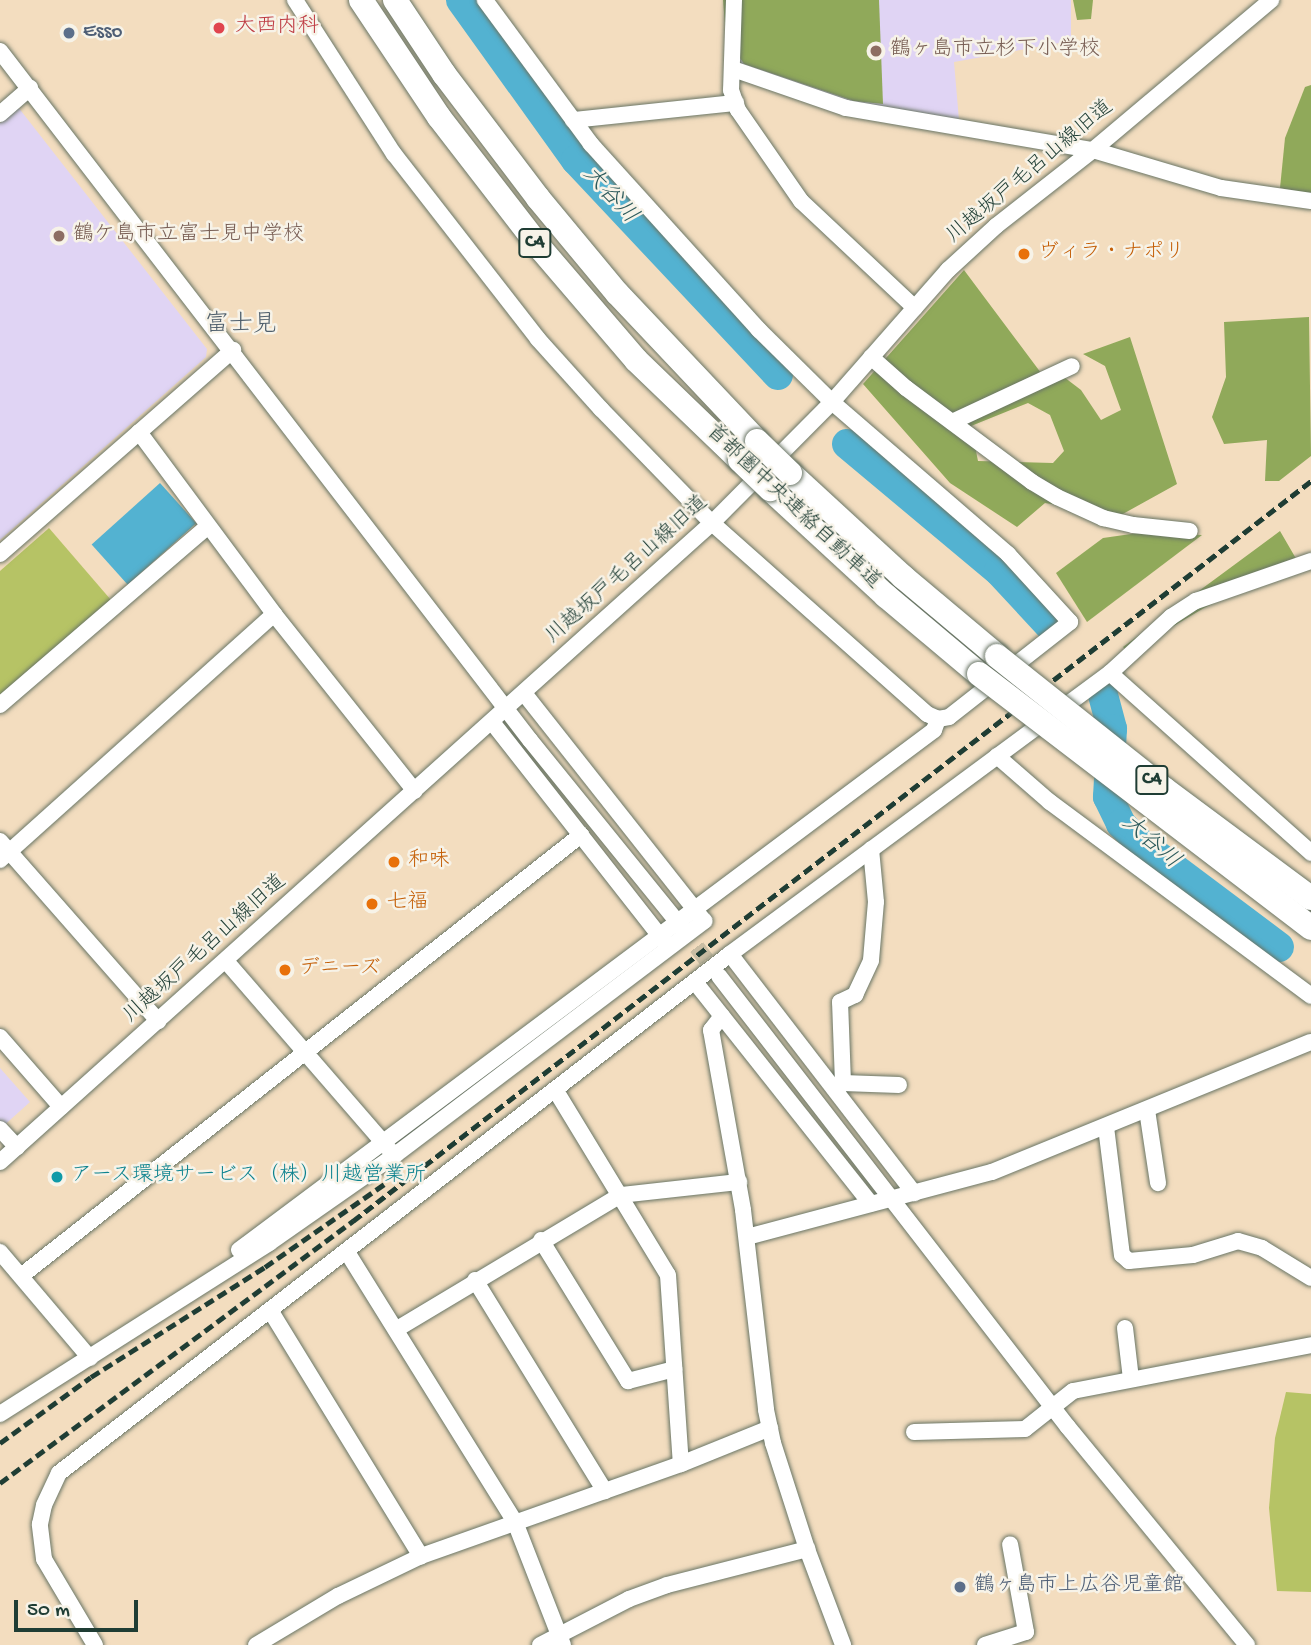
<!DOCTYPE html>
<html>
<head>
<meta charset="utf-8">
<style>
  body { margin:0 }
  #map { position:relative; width:1311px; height:1645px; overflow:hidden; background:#f3ddbf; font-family:"Gochi Hand","Klee One",sans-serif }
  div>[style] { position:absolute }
  .built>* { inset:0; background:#e0d4f4 }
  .green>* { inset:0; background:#b6c365 }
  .forest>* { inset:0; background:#90a95a }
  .water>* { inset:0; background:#53b2d1; transform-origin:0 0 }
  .river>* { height:30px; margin:-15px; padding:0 15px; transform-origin:15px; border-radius:15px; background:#53b2d1 }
  .minor-tunnel>* { height:16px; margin-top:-8px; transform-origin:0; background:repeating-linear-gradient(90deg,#c9bda3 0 16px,transparent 0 24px) }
  .roads { filter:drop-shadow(0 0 2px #697565) drop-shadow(0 0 2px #697565) }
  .minor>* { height:16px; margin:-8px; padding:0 8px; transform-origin:8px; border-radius:8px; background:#fff }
  .highway>* { height:24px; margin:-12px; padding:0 12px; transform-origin:12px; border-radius:12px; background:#fff }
  .rail>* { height:5px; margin-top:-2.5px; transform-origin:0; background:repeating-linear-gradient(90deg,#1f3d34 0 10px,transparent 0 15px) }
  .bridges { filter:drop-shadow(0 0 2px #697565) drop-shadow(0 0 2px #697565) }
  .highway-bridge>* { height:24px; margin:-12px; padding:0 12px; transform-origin:12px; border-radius:12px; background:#fff }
  .dots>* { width:19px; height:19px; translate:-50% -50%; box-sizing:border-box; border:4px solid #f7f3e8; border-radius:50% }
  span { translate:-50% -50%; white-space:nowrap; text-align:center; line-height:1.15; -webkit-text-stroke:5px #f7f3e8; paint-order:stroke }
  .shield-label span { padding:2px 5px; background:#f7f3e8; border:2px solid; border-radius:5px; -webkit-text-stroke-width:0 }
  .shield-label { font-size:19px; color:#1f3d34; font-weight:700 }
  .health-label { font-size:21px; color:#be3a42 }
  .left { translate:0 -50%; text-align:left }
  .service-label { font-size:21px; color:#4e5e75 }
  .education-label { font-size:21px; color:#785e54 }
  .street-label { font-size:21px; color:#1f3d34 }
  .food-label { font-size:21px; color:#c56008 }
  .culture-label { font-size:21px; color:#0d838f }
  .water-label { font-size:23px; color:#2c5a5b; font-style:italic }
  .quarter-label { font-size:24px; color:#4f5f6c }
  .scale { position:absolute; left:14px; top:1600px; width:124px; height:32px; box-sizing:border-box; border:4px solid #1f3d34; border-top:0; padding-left:9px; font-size:21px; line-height:24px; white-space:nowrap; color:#1f3d34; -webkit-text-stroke:5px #f7f3e8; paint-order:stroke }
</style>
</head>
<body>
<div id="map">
  <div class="built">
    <div style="clip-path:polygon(740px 0,1071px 0,1071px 41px,954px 62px,959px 120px,855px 105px,744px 67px,738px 61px)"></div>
    <div style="clip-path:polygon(18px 107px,207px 349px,206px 357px,0 540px,0 123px)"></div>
    <div style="clip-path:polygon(0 1068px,30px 1102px,0 1129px)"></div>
  </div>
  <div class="green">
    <div style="clip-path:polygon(49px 528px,111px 600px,0 697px,0 571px)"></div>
    <div style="clip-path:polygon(1286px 1392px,1311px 1394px,1311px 1592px,1277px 1591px,1269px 1508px,1275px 1438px)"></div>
  </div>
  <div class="forest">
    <div style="clip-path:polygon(723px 0,879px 0,883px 104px,854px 101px,744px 64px,726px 37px)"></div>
    <div style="clip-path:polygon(1073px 0,1093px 0,1091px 19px,1077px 20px)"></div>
    <div style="clip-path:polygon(1311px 85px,1311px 195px,1280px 188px,1285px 138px,1305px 87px)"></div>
    <div style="clip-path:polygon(evenodd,964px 270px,1047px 381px,1060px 374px,1081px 390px,1101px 420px,1121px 410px,1105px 366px,1083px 354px,1130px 337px,1177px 484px,1121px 515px,1045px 503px,1017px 527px,950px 483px,863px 384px,964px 270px,1028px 403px,1050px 415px,1064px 451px,1053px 463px,978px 461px,971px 426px,1028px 403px)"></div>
    <div style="clip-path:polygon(1309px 317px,1311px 456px,1279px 481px,1265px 481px,1267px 440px,1224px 444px,1212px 417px,1226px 377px,1224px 322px)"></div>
    <div style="clip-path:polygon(1280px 531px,1298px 562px,1204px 608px,1128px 653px,1123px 647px)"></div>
    <div style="clip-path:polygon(1145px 532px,1202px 535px,1087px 622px,1056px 573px,1103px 538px)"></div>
  </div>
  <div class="water">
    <div style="left:160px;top:483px;width:54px;height:92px;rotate:48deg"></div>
  </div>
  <div class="river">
    <div style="left:461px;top:0;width:197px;rotate:54.3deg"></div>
    <div style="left:576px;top:160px;width:295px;rotate:46.8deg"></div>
    <div style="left:847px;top:444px;width:198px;rotate:39.9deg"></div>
    <div style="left:999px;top:571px;width:74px;rotate:47.2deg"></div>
    <div style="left:1103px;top:695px;width:35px;rotate:75deg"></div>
    <div style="left:1112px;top:729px;width:68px;rotate:93.4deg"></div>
    <div style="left:1108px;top:797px;width:30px;rotate:64deg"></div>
    <div style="left:1121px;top:824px;width:25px;rotate:45deg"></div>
    <div style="left:1139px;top:842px;width:175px;rotate:36.9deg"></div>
  </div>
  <div class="minor-tunnel">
    <div style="left:682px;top:928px;width:61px;rotate:52.4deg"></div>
  </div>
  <div class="roads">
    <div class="minor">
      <div style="left:295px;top:0;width:183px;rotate:57.3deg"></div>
      <div style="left:394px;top:154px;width:234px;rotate:52.1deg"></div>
      <div style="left:538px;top:339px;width:94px;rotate:48deg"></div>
      <div style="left:601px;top:409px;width:159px;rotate:45.8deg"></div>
      <div style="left:712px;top:523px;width:288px;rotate:41.6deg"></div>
      <div style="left:927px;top:714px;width:12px;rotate:24deg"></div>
      <div style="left:938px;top:719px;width:11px;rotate:-10deg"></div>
      <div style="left:949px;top:717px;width:154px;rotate:-38.1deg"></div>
      <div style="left:1070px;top:622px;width:92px;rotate:-132.4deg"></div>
      <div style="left:1008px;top:554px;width:233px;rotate:-139.2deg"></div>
      <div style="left:832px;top:402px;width:103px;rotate:-135.4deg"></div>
      <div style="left:759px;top:330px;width:251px;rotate:-132.1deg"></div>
      <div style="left:591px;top:144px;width:179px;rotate:-126.4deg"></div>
      <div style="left:734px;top:0;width:90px;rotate:91.9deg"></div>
      <div style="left:731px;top:90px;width:21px;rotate:71deg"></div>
      <div style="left:738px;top:110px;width:111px;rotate:55.3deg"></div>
      <div style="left:801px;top:201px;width:156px;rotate:43.2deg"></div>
      <div style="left:0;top:51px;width:869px;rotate:52.43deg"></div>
      <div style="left:530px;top:740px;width:242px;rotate:51deg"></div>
      <div style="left:733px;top:69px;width:120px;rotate:19deg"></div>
      <div style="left:846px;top:108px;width:251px;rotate:9.7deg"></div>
      <div style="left:1093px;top:150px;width:134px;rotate:16.5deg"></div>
      <div style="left:1221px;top:188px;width:91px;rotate:8.2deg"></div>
      <div style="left:0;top:114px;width:40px;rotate:-41deg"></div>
      <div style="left:573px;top:120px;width:164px;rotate:-6deg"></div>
      <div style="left:871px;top:357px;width:47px;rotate:41.5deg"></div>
      <div style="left:906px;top:388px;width:157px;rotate:36.7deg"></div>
      <div style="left:1032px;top:482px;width:29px;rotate:31deg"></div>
      <div style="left:1057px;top:497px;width:51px;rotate:24.5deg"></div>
      <div style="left:1103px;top:518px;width:31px;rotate:13deg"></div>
      <div style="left:1133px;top:525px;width:57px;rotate:6deg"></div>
      <div style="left:952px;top:422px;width:132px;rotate:-25deg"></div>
      <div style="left:139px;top:432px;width:227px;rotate:53.4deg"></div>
      <div style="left:274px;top:614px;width:226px;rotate:51.5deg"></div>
      <div style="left:0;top:554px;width:310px;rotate:-41.2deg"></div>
      <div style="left:1110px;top:673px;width:83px;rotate:-42.6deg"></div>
      <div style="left:1171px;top:617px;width:30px;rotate:-33deg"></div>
      <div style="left:1196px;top:601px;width:122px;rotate:-19.2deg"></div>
      <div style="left:0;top:705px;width:274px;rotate:-40.7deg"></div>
      <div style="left:492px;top:722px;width:282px;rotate:51.9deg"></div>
      <div style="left:997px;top:756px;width:70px;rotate:41deg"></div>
      <div style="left:1050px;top:802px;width:325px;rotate:36.6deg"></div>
      <div style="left:0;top:841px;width:240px;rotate:48.7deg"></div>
      <div style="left:0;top:860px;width:368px;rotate:-41.9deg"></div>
      <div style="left:730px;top:954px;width:473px;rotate:-36.5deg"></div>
      <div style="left:1110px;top:673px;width:270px;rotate:41.8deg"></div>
      <div style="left:226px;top:961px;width:249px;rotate:49.1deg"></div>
      <div style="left:719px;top:976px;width:570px;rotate:52.27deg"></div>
      <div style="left:1068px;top:1427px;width:282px;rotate:50.6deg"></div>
      <div style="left:695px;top:982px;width:283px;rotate:51.6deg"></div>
      <div style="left:722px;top:1016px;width:18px;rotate:128deg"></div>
      <div style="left:711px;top:1030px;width:183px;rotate:79.9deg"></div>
      <div style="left:743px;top:1210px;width:201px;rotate:83.4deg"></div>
      <div style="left:766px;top:1410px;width:34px;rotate:78deg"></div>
      <div style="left:773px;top:1443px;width:111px;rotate:72.2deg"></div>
      <div style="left:807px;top:1549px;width:103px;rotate:69.4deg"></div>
      <div style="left:0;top:1037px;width:93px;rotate:48.9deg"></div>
      <div style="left:843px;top:1083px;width:56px;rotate:2deg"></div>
      <div style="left:836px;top:1090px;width:10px;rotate:-45deg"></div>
      <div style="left:843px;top:1083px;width:81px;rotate:-92.1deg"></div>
      <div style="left:840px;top:1002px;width:17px;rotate:-25deg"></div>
      <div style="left:855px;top:995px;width:38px;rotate:-65deg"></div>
      <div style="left:871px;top:960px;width:58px;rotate:-85.1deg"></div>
      <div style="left:876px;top:902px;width:53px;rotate:-95.4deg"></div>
      <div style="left:556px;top:1091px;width:215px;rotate:58.7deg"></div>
      <div style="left:668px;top:1275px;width:189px;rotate:86.1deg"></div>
      <div style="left:1147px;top:1110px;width:74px;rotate:81.4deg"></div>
      <div style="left:1106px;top:1127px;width:129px;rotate:82.9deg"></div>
      <div style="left:1122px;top:1255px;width:9px;rotate:41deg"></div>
      <div style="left:1129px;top:1261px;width:64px;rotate:-5.4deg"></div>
      <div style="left:1193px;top:1255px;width:47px;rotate:-17.3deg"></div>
      <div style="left:1238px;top:1241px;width:25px;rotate:16deg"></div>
      <div style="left:1262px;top:1248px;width:57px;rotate:31.5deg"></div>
      <div style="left:0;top:1129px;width:25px;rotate:47deg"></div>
      <div style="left:0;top:1162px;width:957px;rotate:-41.91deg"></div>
      <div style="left:712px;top:523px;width:170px;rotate:-45.2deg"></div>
      <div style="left:832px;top:402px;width:176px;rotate:-48.7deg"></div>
      <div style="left:948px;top:270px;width:65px;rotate:-42.5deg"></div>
      <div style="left:996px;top:226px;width:123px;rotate:-38.1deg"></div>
      <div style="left:1093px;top:150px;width:233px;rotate:-40.1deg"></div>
      <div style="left:747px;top:1237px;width:253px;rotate:-14.9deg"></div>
      <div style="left:992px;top:1172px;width:344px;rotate:-22.2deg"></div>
      <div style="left:541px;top:1240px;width:166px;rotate:58.3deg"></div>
      <div style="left:628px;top:1381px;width:48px;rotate:-14.6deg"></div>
      <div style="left:239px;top:1250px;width:868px;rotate:-36.8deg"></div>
      <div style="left:934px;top:730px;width:12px;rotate:-70deg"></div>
      <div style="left:0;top:1252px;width:139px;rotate:49.7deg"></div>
      <div style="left:347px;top:1252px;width:318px;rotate:58.1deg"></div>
      <div style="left:515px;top:1522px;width:132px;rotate:68.7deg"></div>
      <div style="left:21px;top:1276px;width:713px;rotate:-38.22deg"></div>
      <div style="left:475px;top:1280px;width:248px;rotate:58.4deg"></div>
      <div style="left:270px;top:1310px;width:289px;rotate:58.5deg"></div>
      <div style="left:1125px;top:1328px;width:51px;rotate:83.3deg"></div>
      <div style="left:397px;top:1329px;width:261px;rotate:-30.9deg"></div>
      <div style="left:621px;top:1195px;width:119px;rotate:-6.3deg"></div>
      <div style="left:0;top:1414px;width:319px;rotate:-32.4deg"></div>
      <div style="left:269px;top:1243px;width:154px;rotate:-34.9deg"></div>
      <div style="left:395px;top:1155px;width:388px;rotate:-37.1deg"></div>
      <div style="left:704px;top:921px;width:289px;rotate:-128.3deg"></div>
      <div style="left:914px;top:1432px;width:111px;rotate:-1.5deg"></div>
      <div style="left:1025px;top:1429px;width:61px;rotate:-38.4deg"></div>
      <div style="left:1073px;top:1391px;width:242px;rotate:-10.9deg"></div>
      <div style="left:95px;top:1645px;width:100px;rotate:-120.7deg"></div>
      <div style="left:44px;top:1559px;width:35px;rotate:-97deg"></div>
      <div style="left:40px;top:1524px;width:19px;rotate:-78deg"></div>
      <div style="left:44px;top:1505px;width:35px;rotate:-65deg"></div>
      <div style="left:59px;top:1473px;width:848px;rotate:-37.72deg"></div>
      <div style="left:730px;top:954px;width:302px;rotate:52.4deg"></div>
      <div style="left:256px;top:1645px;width:96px;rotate:-30.9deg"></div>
      <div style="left:338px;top:1596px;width:92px;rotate:-25.7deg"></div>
      <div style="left:421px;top:1556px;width:276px;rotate:-19.5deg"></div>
      <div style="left:681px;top:1464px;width:96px;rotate:-22deg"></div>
      <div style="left:540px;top:1645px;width:100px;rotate:-27.3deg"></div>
      <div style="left:629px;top:1599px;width:40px;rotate:-20.2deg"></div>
      <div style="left:667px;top:1585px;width:145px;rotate:-14.4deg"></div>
      <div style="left:985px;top:1645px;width:43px;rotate:-17.6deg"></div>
      <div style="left:1026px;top:1632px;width:89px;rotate:-100.3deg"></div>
    </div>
    <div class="highway">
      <div style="left:361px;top:0;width:141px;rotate:56.3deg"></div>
      <div style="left:439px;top:117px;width:167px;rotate:52.3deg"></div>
      <div style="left:541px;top:249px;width:146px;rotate:49.4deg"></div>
      <div style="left:636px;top:360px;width:144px;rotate:43.9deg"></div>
      <div style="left:395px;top:0;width:89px;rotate:56.5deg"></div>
      <div style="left:444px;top:74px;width:156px;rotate:52.8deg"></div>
      <div style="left:538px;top:198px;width:124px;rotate:50.3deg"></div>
      <div style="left:617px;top:293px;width:204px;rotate:46.6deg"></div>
      <div style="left:790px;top:473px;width:154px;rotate:42.6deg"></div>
      <div style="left:903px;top:577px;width:123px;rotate:40deg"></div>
      <div style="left:770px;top:489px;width:158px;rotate:42.7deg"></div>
      <div style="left:886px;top:596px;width:121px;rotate:40deg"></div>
    </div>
  </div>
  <div class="rail">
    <div style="left:0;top:1443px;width:112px;rotate:-36deg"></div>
    <div style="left:91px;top:1377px;width:206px;rotate:-32.3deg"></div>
    <div style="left:265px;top:1267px;width:147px;rotate:-34.8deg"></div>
    <div style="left:0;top:1483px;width:440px;rotate:-36.6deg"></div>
    <div style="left:353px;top:1221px;width:1211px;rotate:-37.68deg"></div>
  </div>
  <div class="bridges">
    <div class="highway-bridge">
      <div style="left:757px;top:441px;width:46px;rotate:44.1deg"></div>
      <div style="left:740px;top:460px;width:42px;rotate:44deg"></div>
      <div style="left:997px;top:656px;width:213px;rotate:38.5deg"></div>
      <div style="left:1164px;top:789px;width:183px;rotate:36.6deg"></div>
      <div style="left:979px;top:674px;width:418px;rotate:37.4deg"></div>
    </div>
  </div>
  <div class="dots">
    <div style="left:219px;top:28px;background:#e0444e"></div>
    <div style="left:69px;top:33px;background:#5c6f8a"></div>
    <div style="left:876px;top:51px;background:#8d6e63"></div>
    <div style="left:59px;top:236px;background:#8d6e63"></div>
    <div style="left:1024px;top:254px;background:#e8710a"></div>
    <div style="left:394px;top:862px;background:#e8710a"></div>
    <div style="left:372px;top:904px;background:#e8710a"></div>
    <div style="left:285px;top:970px;background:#e8710a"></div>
    <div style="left:57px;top:1177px;background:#0f9aa8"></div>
    <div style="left:960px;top:1587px;background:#5c6f8a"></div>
  </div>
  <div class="shield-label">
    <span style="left:535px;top:243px">C4</span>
    <span style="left:1152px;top:780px">C4</span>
  </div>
  <div class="health-label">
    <span class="left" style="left:235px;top:28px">大西内科</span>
  </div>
  <div class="service-label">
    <span class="left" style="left:83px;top:33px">Esso</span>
    <span class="left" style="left:974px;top:1587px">鶴ヶ島市上広谷児童館</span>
  </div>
  <div class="education-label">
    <span class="left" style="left:890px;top:51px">鶴ヶ島市立杉下小学校</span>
    <span class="left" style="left:73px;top:236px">鶴ケ島市立富士見中学校</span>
  </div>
  <div class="street-label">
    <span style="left:1031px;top:173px;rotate:-40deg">川越坂戸毛呂山線旧道</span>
    <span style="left:792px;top:508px;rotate:43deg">首都圏中央連絡自動車道</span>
    <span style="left:628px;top:571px;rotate:-42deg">川越坂戸毛呂山線旧道</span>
    <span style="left:206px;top:950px;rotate:-42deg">川越坂戸毛呂山線旧道</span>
  </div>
  <div class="food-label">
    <span class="left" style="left:1038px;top:254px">ヴィラ・ナポリ</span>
    <span class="left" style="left:408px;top:862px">和味</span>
    <span class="left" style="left:386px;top:904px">七福</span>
    <span class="left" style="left:299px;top:970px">デニーズ</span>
  </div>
  <div class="culture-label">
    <span class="left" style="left:71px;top:1177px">アース環境サービス（株）川越営業所</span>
  </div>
  <div class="water-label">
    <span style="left:609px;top:196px;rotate:47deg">大谷川</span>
    <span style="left:1150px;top:843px;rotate:41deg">大谷川</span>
  </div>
  <div class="quarter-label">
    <span style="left:241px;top:326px">富士見</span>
  </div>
  <div class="scale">50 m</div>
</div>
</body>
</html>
